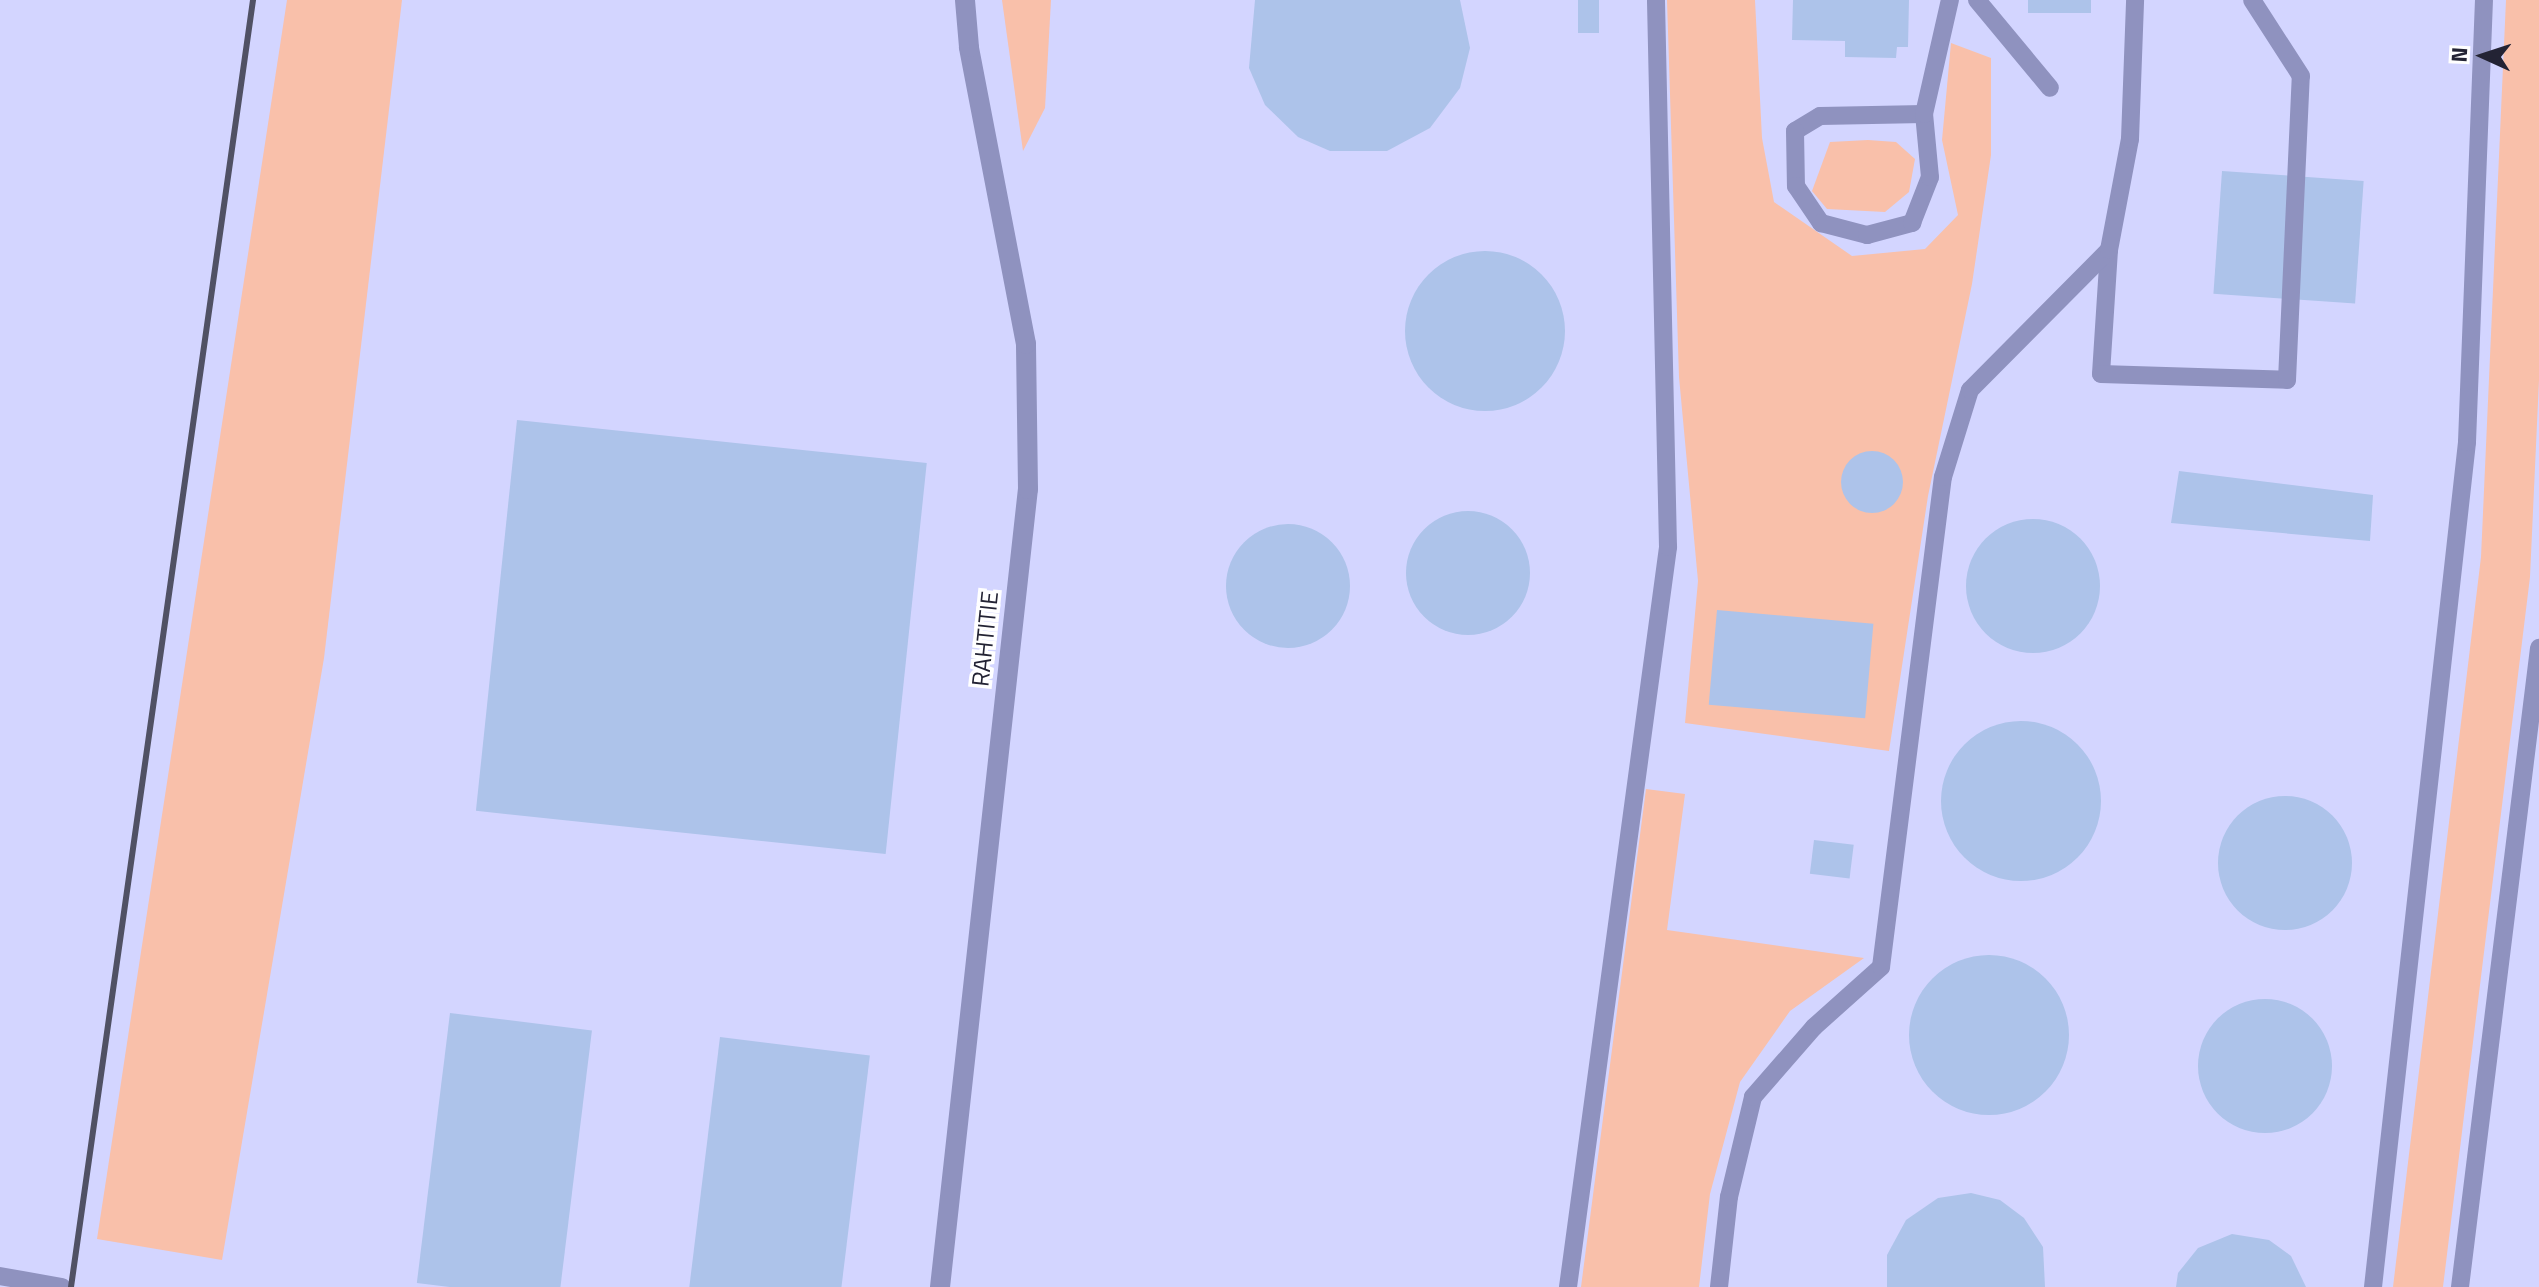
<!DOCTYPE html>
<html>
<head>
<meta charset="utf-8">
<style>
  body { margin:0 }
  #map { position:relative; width:2539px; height:1287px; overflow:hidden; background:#e0e3fd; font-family:"Titillium Web",sans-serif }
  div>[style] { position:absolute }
  .built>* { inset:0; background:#d3d5ff; transform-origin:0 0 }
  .green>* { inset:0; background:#f9c0aa }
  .building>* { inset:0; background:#adc3ea; transform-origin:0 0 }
  .round { border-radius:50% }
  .lane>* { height:18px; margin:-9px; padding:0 9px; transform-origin:9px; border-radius:9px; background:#8f92bf }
  .street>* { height:20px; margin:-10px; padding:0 10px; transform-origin:10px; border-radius:10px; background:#8f92bf }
  .rail>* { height:6px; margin:-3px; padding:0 3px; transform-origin:3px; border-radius:3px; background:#505164 }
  span { translate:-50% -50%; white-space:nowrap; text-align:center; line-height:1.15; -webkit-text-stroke:7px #fff; paint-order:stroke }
  .street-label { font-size:24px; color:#232334 }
  .north { position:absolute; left:2443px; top:16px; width:80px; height:80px; -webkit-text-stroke:6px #fff; paint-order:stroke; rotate:273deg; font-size:22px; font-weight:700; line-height:32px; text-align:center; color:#232334 }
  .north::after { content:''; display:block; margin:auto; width:28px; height:36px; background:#232334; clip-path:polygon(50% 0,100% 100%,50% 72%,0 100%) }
</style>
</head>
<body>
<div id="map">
  <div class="built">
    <div style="left:0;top:0;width:2539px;height:1287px"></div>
  </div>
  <div class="green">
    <div style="clip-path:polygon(287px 0,402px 0,324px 658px,222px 1260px,97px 1239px)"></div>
    <div style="clip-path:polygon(1002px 0,1051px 0,1045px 108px,1023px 151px)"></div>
    <div style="clip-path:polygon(1667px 0,1755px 0,1762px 138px,1774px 202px,1852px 256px,1925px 249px,1958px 215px,1942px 140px,1951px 43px,1991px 58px,1991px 155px,1972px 284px,1928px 496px,1889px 751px,1685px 723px,1698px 581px,1679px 377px)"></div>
    <div style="clip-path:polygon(2506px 0,2539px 0,2539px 380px,2530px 577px,2443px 1287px,2393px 1287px,2481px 557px)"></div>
    <div style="clip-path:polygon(1868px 140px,1896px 142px,1915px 159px,1909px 192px,1885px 212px,1827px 209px,1812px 191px,1830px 142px)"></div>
    <div style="clip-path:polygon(1646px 789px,1685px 794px,1667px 930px,1864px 958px,1790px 1011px,1740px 1082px,1710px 1194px,1699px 1287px,1581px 1287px)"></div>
  </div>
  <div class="building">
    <div style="clip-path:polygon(1255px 0,1460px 0,1470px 48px,1460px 88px,1430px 128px,1387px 151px,1330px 151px,1298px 137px,1265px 105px,1249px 68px)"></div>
    <div style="left:1578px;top:0;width:21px;height:33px"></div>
    <div style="clip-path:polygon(1793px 0,1909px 0,1908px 47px,1897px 47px,1896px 58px,1845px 57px,1845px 41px,1792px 40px)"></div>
    <div style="left:2028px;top:0;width:63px;height:13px"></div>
    <div style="left:2222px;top:171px;width:142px;height:123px;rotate:4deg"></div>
    <div class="round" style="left:1405px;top:251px;width:160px;height:160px"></div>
    <div style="left:517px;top:420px;width:412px;height:393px;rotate:6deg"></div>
    <div class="round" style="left:1841px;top:451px;width:62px;height:62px"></div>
    <div style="clip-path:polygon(2179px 471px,2373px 495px,2370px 541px,2171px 523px)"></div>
    <div class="round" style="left:1406px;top:511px;width:124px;height:124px"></div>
    <div class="round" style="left:1966px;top:519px;width:134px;height:134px"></div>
    <div class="round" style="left:1226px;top:524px;width:124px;height:124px"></div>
    <div style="left:1717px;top:610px;width:157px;height:95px;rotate:5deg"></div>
    <div class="round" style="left:1941px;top:721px;width:160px;height:160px"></div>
    <div class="round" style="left:2218px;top:796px;width:134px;height:134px"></div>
    <div style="left:1814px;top:840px;width:40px;height:34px;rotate:7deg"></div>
    <div class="round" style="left:1909px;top:955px;width:160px;height:160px"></div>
    <div class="round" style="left:2198px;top:999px;width:134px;height:134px"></div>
    <div style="left:450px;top:1013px;width:143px;height:272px;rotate:7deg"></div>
    <div style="left:720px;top:1037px;width:151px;height:252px;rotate:7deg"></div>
    <div style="clip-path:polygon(1971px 1193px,2000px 1200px,2024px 1218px,2043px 1247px,2045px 1287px,1887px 1287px,1887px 1255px,1906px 1220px,1938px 1198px)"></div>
    <div style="clip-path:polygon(2232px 1234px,2269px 1240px,2291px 1256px,2306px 1287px,2176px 1287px,2178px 1273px,2198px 1248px)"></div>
  </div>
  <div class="lane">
    <div style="left:1977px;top:0;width:114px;rotate:50.3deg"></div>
    <div style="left:1924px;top:114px;width:104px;rotate:178.9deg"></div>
    <div style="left:1820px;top:116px;width:29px;rotate:149deg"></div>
    <div style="left:1795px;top:131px;width:55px;rotate:89deg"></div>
    <div style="left:1796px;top:186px;width:45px;rotate:56deg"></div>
    <div style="left:1821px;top:223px;width:48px;rotate:14.6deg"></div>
    <div style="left:1867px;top:235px;width:47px;rotate:-14.9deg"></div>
    <div style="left:1912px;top:223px;width:49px;rotate:-68.6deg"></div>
    <div style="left:1930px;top:177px;width:63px;rotate:-95.4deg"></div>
    <div style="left:1924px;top:114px;width:117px;rotate:-77.2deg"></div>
    <div style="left:2109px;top:250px;width:124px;rotate:93.7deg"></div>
    <div style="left:2101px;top:374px;width:186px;rotate:1.8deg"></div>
    <div style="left:2287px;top:380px;width:304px;rotate:-87.4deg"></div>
    <div style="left:2301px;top:76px;width:90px;rotate:-122.8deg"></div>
    <div style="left:0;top:1276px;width:63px;rotate:10.1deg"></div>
    <div style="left:1568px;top:1287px;width:747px;rotate:-82.3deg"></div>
    <div style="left:1668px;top:547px;width:547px;rotate:-91.26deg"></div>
    <div style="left:1719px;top:1287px;width:91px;rotate:-83.7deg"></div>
    <div style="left:1729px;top:1197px;width:103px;rotate:-76.5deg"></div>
    <div style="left:1753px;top:1097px;width:93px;rotate:-48.9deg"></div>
    <div style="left:1814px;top:1027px;width:90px;rotate:-41.8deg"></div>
    <div style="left:1881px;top:967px;width:494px;rotate:-82.8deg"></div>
    <div style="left:1943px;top:477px;width:91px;rotate:-72.8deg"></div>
    <div style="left:1970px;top:390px;width:197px;rotate:-45.2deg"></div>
    <div style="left:2109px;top:250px;width:113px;rotate:-79.3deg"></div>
    <div style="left:2130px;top:139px;width:139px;rotate:-87.9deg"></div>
    <div style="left:2373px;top:1287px;width:850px;rotate:-83.65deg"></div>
    <div style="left:2467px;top:442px;width:442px;rotate:-87.8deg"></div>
    <div style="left:2460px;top:1287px;width:644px;rotate:-82.95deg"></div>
  </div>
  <div class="street">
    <div style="left:940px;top:1287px;width:803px;rotate:-83.71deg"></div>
    <div style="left:1028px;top:489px;width:145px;rotate:-90.8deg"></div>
    <div style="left:1026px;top:344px;width:302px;rotate:-100.9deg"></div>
    <div style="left:969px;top:47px;width:47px;rotate:-94.9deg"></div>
  </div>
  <div class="rail">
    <div style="left:71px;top:1287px;width:1300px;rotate:-81.95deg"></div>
  </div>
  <div class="street-label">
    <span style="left:985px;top:639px;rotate:-84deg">RAHTITIE</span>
  </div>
  <div class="north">N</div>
</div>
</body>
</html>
